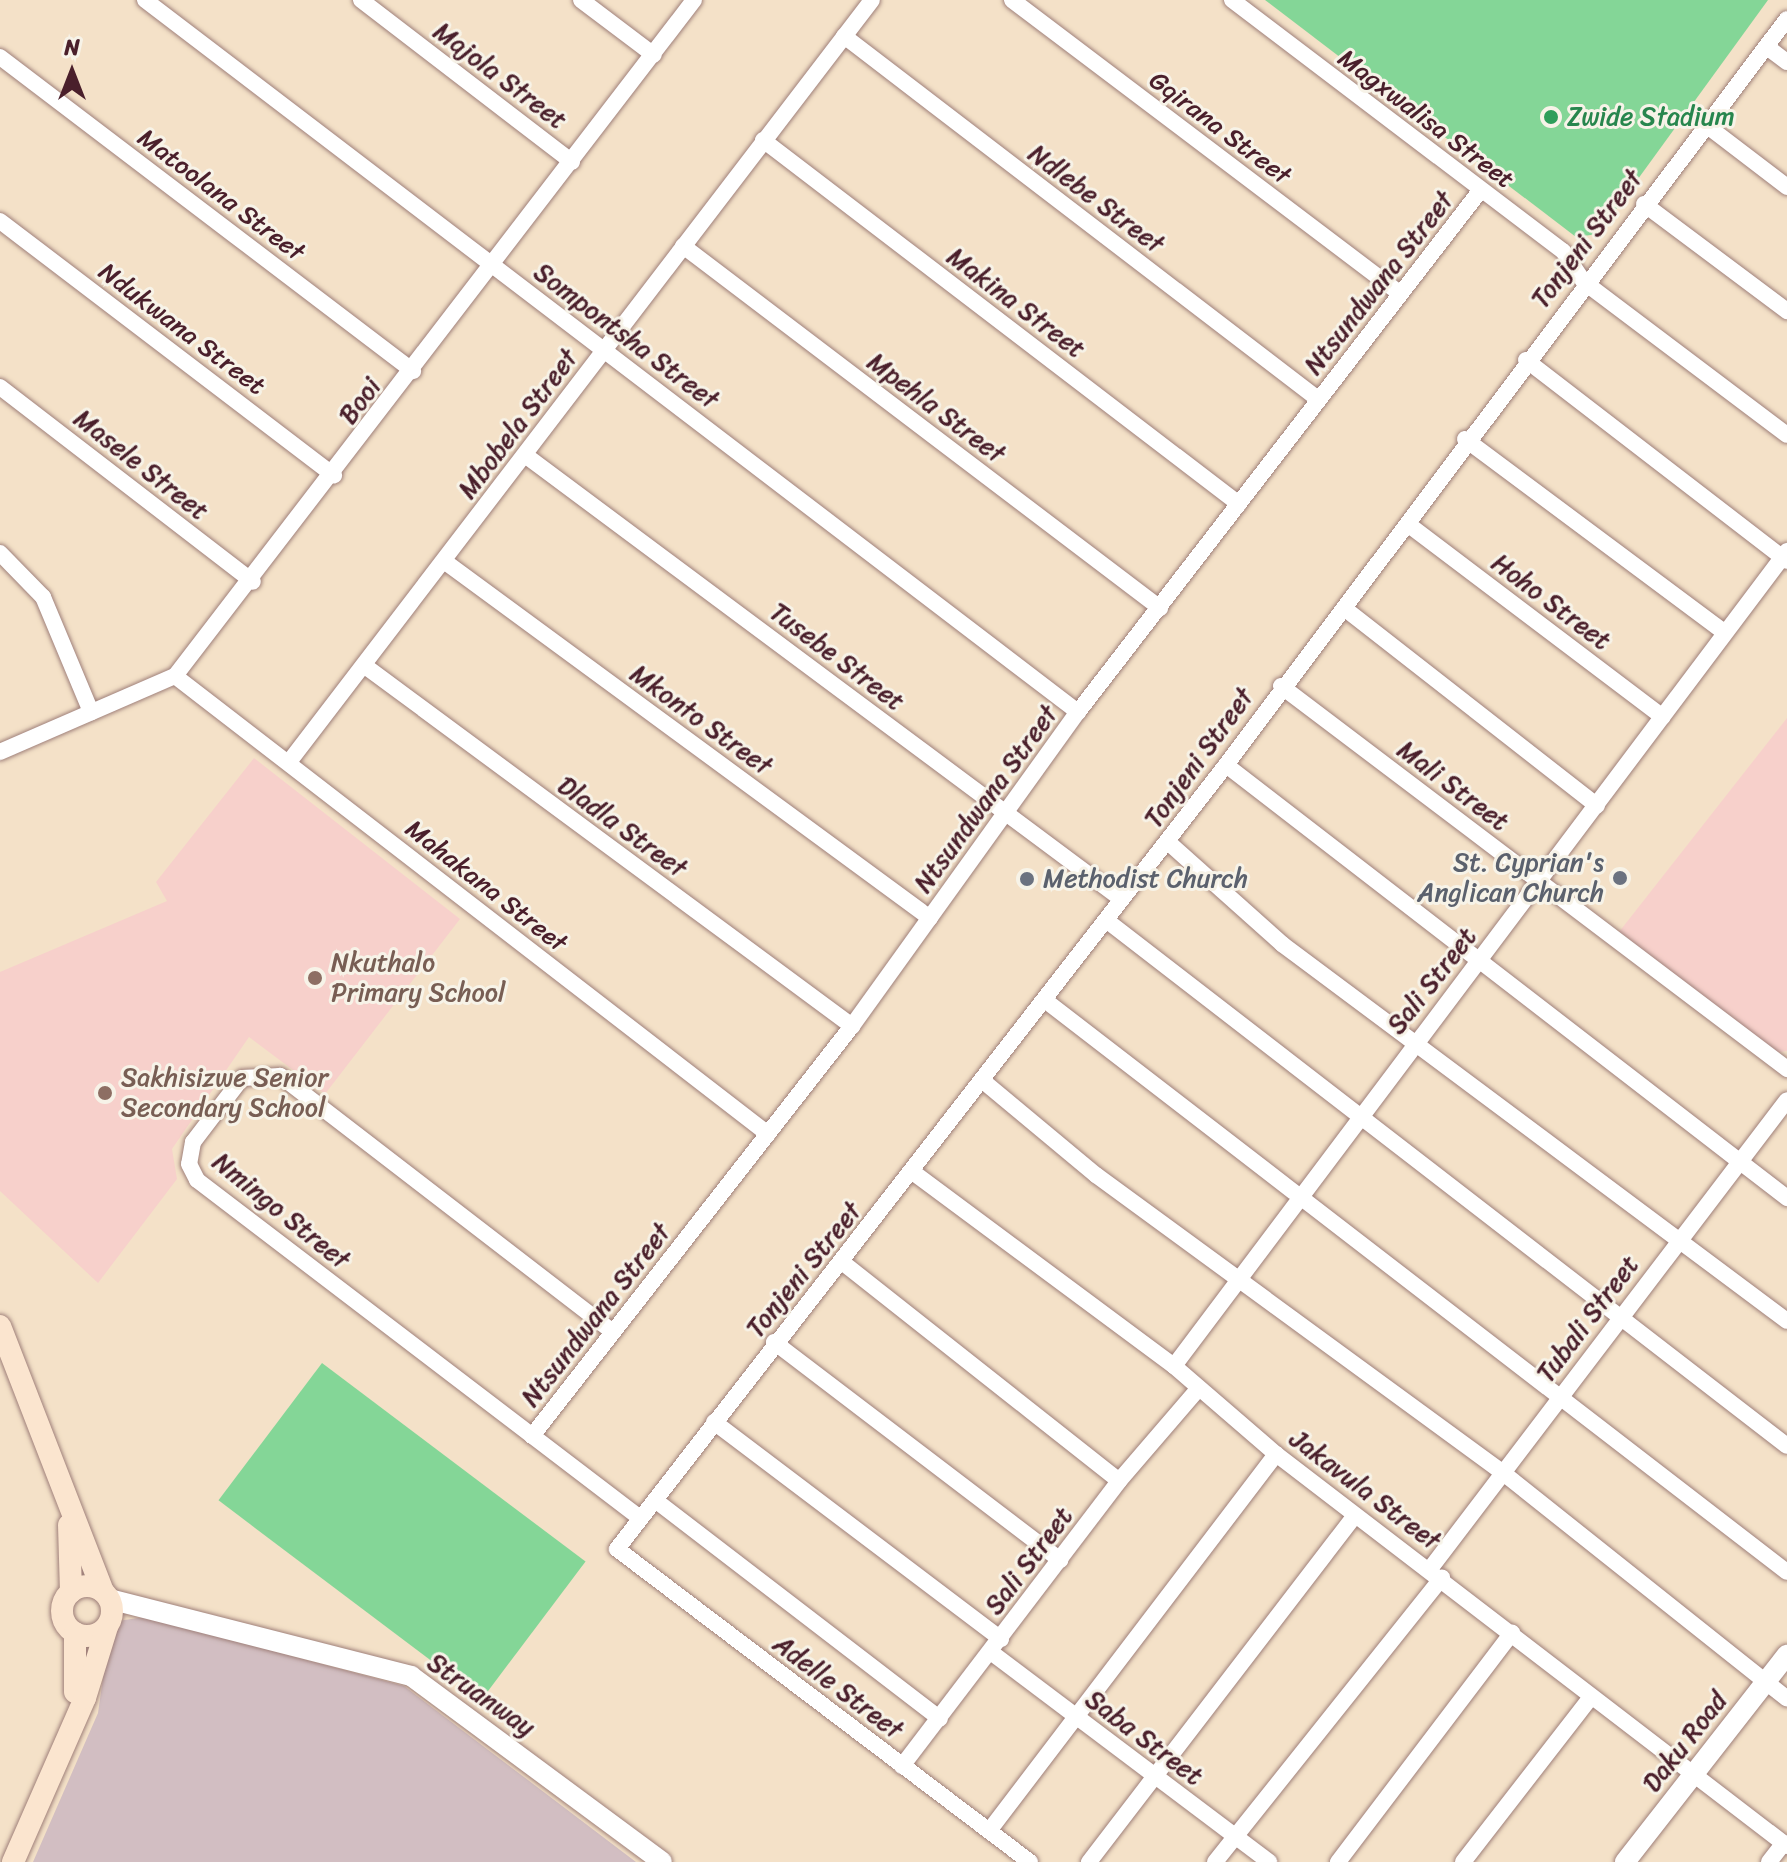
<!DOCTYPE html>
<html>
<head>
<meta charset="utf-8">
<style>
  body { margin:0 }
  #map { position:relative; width:1787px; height:1862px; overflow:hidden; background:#f4e1c8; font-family:Sriracha,sans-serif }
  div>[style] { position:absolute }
  .built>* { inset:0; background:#f7d0cb }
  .industrial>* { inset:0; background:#d2bec2 }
  .green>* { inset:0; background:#84d697; transform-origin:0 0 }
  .roads { filter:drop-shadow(0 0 2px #9f807a) drop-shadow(0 0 2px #9f807a) }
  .minor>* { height:16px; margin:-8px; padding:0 8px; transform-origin:8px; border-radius:8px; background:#fff }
  .tertiary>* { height:20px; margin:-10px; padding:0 10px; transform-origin:10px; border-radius:10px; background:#fff }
  .secondary>* { height:22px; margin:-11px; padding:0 11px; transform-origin:11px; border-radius:11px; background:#fbe5cf }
  .secondary>.ring { margin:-11px; padding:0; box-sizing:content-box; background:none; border:22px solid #fbe5cf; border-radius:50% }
  .dots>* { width:22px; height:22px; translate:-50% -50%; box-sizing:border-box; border:4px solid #f7f3e8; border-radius:50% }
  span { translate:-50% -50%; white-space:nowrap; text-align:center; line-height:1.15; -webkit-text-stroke:6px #f7f3e8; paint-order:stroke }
  .street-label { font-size:26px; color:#4a1f2b }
  .leisure-label { font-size:26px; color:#27864d }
  .left { translate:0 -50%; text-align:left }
  .worship-label { font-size:26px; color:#5b616d }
  .right { translate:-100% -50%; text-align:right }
  .education-label { font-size:26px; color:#785e54 }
  .north { position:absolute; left:32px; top:32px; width:80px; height:80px; -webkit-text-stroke:6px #f7f3e8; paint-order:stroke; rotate:0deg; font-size:22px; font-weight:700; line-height:32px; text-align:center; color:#4a1f2b }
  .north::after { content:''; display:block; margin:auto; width:28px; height:36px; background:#4a1f2b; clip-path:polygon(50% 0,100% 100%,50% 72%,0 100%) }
</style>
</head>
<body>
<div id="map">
  <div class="built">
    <div style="clip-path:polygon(1787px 718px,1787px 1051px,1772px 1053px,1619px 932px)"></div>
    <div style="clip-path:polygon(254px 758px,460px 919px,325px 1094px,249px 1037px,172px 1149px,177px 1179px,98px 1283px,0 1191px,0 972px,167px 901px,156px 882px)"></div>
  </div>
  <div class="industrial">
    <div style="clip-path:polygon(145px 1617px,404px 1686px,636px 1862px,33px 1862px,98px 1713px,111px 1622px)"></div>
  </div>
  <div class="green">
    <div style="clip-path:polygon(1265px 0,1768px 0,1598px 234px,1576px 237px)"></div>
    <div style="left:322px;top:1363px;width:330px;height:172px;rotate:37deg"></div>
  </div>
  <div class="roads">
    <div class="minor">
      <div style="left:145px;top:0;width:1174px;rotate:37.35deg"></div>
      <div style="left:361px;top:0;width:266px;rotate:37.5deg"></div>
      <div style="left:581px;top:0;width:91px;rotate:37deg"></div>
      <div style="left:1012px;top:0;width:485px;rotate:37.1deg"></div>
      <div style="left:1232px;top:0;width:415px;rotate:37.2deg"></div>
      <div style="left:1563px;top:251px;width:37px;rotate:56deg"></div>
      <div style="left:1584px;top:282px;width:254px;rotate:37deg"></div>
      <div style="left:844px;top:36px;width:598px;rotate:37.46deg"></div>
      <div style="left:1767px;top:47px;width:25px;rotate:37deg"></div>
      <div style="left:0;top:57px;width:519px;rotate:37.25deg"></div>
      <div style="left:1706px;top:125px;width:102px;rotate:37.4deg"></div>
      <div style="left:763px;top:140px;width:599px;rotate:37.41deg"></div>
      <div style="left:1644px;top:204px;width:179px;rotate:36.8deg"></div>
      <div style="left:0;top:221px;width:420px;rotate:37.3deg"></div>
      <div style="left:683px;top:246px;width:599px;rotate:37.2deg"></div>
      <div style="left:1526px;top:360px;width:329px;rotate:37.6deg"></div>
      <div style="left:0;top:387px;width:319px;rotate:37.6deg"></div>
      <div style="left:1465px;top:439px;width:323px;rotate:36.7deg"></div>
      <div style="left:525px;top:455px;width:742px;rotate:36.67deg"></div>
      <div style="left:1409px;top:525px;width:318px;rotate:37.1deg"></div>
      <div style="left:0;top:553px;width:62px;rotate:45.7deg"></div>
      <div style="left:43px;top:597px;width:125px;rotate:67.3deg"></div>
      <div style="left:444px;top:561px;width:603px;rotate:36.3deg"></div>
      <div style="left:1344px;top:608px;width:321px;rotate:38deg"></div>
      <div style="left:365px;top:666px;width:606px;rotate:36.47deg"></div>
      <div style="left:175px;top:676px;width:749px;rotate:37.68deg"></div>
      <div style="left:1281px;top:686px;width:635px;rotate:37.12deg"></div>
      <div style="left:0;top:752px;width:191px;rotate:-23.5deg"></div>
      <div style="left:175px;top:676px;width:852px;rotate:-52.48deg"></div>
      <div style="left:289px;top:762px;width:959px;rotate:-52.58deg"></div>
      <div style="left:1226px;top:765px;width:709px;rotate:37.66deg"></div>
      <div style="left:1168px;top:842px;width:153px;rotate:41.8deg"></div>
      <div style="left:1282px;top:944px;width:630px;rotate:36.74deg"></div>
      <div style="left:1106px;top:920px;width:860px;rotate:37.68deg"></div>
      <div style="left:1046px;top:1001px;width:935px;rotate:37.62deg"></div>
      <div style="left:983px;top:1081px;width:147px;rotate:39.8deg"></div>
      <div style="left:1096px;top:1175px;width:503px;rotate:36.19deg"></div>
      <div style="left:1502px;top:1472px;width:364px;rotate:38.5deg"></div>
      <div style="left:914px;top:1173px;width:324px;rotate:36.6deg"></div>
      <div style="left:1174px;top:1366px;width:135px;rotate:40.8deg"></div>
      <div style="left:1276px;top:1454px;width:644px;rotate:37.49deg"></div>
      <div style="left:842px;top:1262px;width:353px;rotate:38.3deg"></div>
      <div style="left:613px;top:1332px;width:420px;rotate:-142.4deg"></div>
      <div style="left:280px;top:1076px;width:38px;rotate:177deg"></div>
      <div style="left:242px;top:1078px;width:81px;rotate:127.4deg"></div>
      <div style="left:193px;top:1142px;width:22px;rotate:100deg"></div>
      <div style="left:189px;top:1164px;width:18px;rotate:63deg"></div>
      <div style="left:197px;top:1180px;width:557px;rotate:37.34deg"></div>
      <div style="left:774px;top:1342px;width:360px;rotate:37.3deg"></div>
      <div style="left:1174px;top:1366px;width:1020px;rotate:-53.05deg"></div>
      <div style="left:714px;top:1422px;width:360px;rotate:37.1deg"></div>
      <div style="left:532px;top:1436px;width:520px;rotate:-52.03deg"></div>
      <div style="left:852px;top:1026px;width:387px;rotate:-54.3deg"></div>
      <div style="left:1078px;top:712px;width:658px;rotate:-52.35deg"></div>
      <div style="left:655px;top:1500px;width:359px;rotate:37.5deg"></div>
      <div style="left:1430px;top:1569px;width:589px;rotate:-52.72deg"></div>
      <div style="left:992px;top:1653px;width:347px;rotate:37deg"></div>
      <div style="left:902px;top:1766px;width:358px;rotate:-52.7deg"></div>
      <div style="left:1119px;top:1481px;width:121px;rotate:-49.3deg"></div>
      <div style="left:989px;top:1831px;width:474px;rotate:-52.7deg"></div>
      <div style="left:1030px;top:1862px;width:518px;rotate:-142.84deg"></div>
      <div style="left:617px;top:1549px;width:993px;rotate:-52.16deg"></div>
      <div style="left:1226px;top:765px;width:933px;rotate:-53.06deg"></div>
      <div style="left:1089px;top:1862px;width:437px;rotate:-52.5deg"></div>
      <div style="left:1215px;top:1862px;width:364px;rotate:-51.4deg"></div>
      <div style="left:1338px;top:1862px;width:288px;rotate:-52.8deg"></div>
      <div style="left:1463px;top:1862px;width:209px;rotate:-52.2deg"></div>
      <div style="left:1769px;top:1862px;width:24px;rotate:-52deg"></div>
    </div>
    <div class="tertiary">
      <div style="left:109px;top:1599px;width:312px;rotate:14.3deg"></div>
      <div style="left:411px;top:1676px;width:312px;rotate:36.5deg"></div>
      <div style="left:1625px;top:1862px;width:263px;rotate:-52deg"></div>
    </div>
    <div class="secondary">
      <div style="left:0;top:1326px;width:285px;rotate:68.8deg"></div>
      <div style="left:69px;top:1525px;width:67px;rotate:88.3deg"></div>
      <div class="ring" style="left:62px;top:1586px;width:28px;height:28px"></div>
      <div style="left:75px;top:1692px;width:59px;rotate:-90deg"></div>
      <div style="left:13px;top:1862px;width:179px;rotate:-66.3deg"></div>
      <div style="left:85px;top:1698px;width:74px;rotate:-72.8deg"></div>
    </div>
  </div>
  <div class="dots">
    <div style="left:1551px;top:117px;background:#2e9e5b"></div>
    <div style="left:1620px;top:878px;background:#6b7280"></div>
    <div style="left:1027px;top:879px;background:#6b7280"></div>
    <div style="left:315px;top:978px;background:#8d6e63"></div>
    <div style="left:105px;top:1093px;background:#8d6e63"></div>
  </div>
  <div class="street-label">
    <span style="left:500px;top:76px;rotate:37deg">Majola Street</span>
    <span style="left:1426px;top:119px;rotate:37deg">Magxwalisa Street</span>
    <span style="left:1220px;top:128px;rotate:37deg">Gqirana Street</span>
    <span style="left:221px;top:195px;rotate:37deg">Matoolana Street</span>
    <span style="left:1096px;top:199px;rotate:37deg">Ndlebe Street</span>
    <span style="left:1587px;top:239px;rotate:-53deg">Tonjeni Street</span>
    <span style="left:1379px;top:283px;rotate:-52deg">Ntsundwana Street</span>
    <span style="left:1016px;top:303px;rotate:37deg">Makina Street</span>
    <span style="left:182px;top:329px;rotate:37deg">Ndukwana Street</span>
    <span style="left:626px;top:336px;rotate:37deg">Sompontsha Street</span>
    <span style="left:360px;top:401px;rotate:-53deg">Booi</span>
    <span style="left:936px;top:408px;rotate:37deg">Mpehla Street</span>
    <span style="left:518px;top:424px;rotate:-53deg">Mbobela Street</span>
    <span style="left:141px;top:465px;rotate:38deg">Masele Street</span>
    <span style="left:1551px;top:602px;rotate:37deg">Hoho Street</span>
    <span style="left:837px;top:657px;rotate:37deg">Tusebe Street</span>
    <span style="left:701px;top:720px;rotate:36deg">Mkonto Street</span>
    <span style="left:1199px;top:758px;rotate:-54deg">Tonjeni Street</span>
    <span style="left:1453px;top:786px;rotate:37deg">Mali Street</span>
    <span style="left:986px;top:799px;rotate:-54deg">Ntsundwana Street</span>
    <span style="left:622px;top:827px;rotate:36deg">Dladla Street</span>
    <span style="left:486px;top:886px;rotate:38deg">Mahakana Street</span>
    <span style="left:1432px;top:981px;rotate:-52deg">Sali Street</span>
    <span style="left:281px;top:1211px;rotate:39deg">Nmingo Street</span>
    <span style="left:804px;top:1270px;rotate:-51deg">Tonjeni Street</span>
    <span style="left:596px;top:1315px;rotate:-52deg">Ntsundwana Street</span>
    <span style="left:1588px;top:1319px;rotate:-53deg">Tubali Street</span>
    <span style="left:1365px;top:1490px;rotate:37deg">Jakavula Street</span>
    <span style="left:1029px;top:1561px;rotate:-53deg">Sali Street</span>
    <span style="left:838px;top:1687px;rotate:37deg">Adelle Street</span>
    <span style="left:481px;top:1695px;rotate:35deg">Struanway</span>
    <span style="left:1144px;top:1738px;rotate:37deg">Saba Street</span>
    <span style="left:1685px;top:1742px;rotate:-52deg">Daku Road</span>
  </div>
  <div class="leisure-label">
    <span class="left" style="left:1567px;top:117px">Zwide Stadium</span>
  </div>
  <div class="worship-label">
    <span class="right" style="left:1604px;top:878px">St. Cyprian's<br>Anglican Church</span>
    <span class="left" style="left:1043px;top:879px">Methodist Church</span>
  </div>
  <div class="education-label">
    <span class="left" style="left:331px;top:978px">Nkuthalo<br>Primary School</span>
    <span class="left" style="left:121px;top:1093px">Sakhisizwe Senior<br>Secondary School</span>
  </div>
  <div class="north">N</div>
</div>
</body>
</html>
